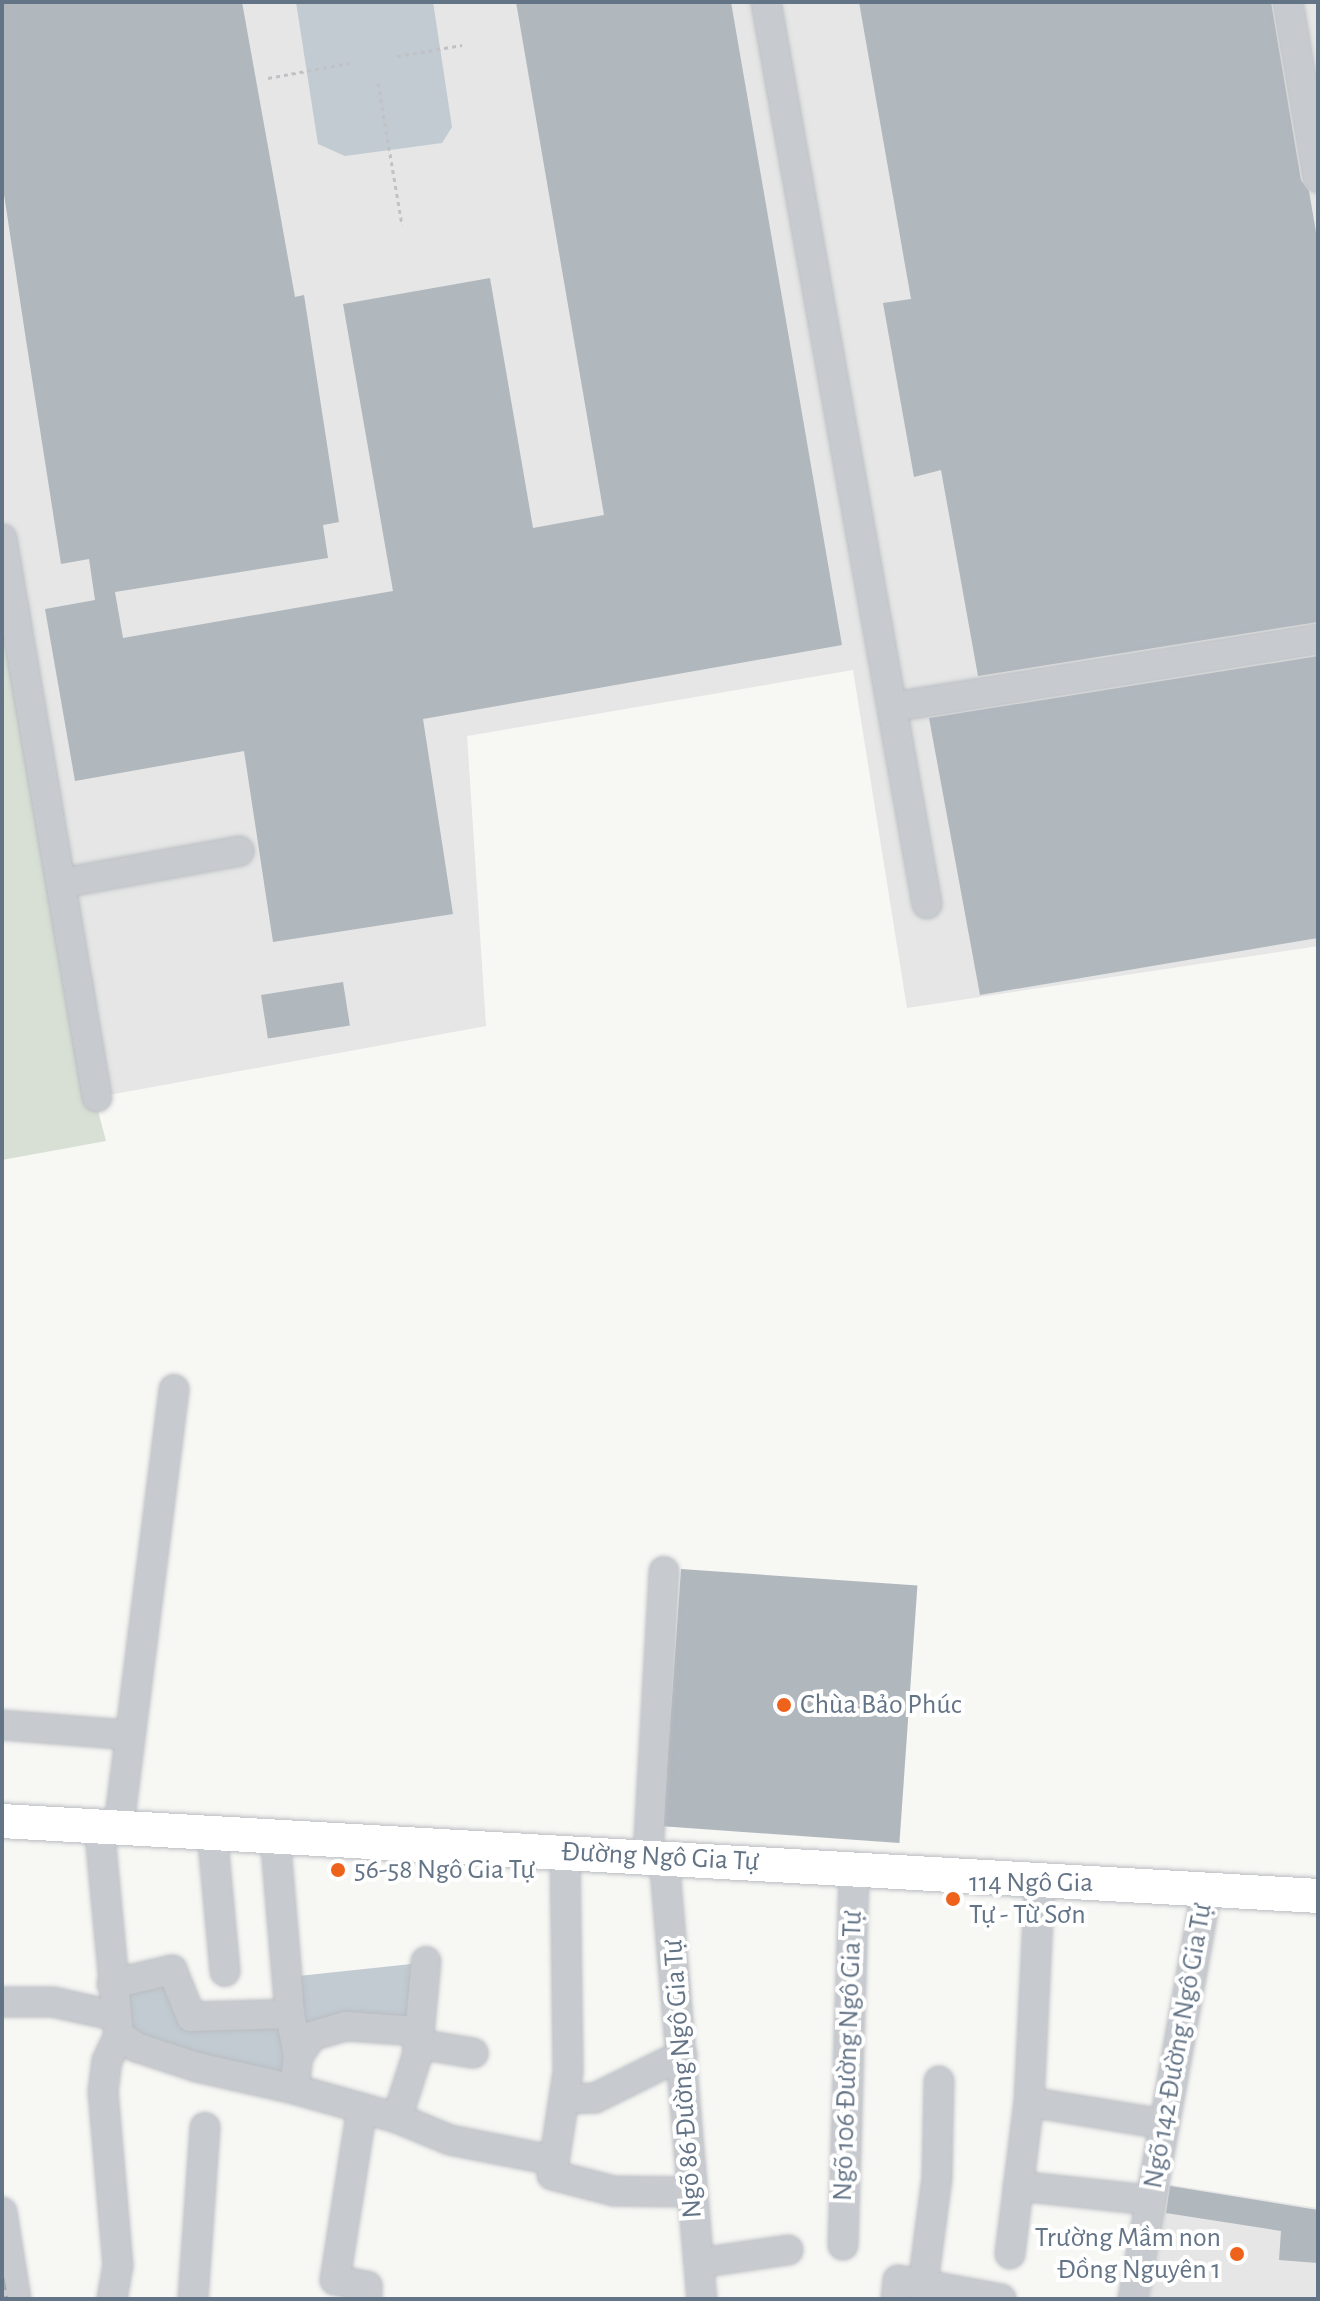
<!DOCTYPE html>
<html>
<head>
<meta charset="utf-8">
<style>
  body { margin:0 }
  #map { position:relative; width:1320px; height:2301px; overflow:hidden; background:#f7f7f4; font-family:"Alegreya Sans",sans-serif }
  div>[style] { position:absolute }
  .built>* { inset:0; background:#e5e6e5 }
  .green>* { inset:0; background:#d8e0d5 }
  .water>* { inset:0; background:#c1cbd1 }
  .building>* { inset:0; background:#b0b7bd; transform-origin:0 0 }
  .path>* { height:3px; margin-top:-1.5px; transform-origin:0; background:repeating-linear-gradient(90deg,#c0c2c5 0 4px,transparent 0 8px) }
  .roads { filter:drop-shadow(0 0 2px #babdc2) drop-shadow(0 0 2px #babdc2) }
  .minor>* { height:28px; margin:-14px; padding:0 14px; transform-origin:14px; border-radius:14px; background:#c7cace }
  .major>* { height:34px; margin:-17px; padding:0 17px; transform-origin:17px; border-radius:17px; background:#fff }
  .rail>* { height:5px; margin-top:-2.5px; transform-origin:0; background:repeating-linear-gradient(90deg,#a7acb3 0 12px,transparent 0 18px) }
  .dots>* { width:22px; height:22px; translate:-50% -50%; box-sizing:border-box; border:4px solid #fff; border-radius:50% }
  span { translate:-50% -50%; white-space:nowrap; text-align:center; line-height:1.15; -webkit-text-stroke:8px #fff; paint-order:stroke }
  .poi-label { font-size:28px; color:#647487 }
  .left { translate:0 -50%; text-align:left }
  .right { translate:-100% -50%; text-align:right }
  .street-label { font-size:28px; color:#647487 }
  .frame { position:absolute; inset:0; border:4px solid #647487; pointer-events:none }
</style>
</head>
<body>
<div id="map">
  <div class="built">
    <div style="clip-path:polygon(2px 2px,1318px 2px,1318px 946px,907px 1008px,853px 670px,467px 736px,486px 1026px,76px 1101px,2px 656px)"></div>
    <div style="clip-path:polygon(1166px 2184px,1318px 2208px,1318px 2299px,1149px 2299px)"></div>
  </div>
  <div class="green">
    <div style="clip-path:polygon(2px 550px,75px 1025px,106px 1141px,2px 1160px)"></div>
  </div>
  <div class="water">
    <div style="clip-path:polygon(296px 2px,433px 2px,452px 127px,442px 143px,345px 156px,318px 144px)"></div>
    <div style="clip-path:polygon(421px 1963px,414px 2023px,301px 2039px,289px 1977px)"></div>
    <div style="clip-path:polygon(164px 1976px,187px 2022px,286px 2017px,285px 2073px,134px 2039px,120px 1989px)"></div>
  </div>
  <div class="building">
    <div style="clip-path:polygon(2px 2px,242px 2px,295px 297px,304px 295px,339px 522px,323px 525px,328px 558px,115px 592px,123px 638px,393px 591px,343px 304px,490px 278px,533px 528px,604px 515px,516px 2px,731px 2px,842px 645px,423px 719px,453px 914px,273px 942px,244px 751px,75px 781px,45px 609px,95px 600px,89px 559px,61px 564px,26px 340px,2px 181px)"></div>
    <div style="clip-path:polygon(859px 2px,1271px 2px,1301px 180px,1309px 191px,1318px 244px,1318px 622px,978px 676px,941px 470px,914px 477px,883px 303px,911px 299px)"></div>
    <div style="clip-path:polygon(1318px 656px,1318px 938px,980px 995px,929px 718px)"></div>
    <div style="left:343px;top:982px;width:44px;height:83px;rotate:81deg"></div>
    <div style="left:681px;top:1569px;width:237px;height:258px;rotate:4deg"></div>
    <div style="clip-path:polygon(1170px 2186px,1318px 2210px,1318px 2263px,1279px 2260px,1281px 2231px,1166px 2213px)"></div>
  </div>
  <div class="path">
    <div style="left:397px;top:56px;width:66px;rotate:-9.6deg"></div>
    <div style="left:268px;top:78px;width:83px;rotate:-10.4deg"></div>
    <div style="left:378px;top:83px;width:144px;rotate:80.4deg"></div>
  </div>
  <div class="roads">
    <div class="minor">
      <div style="left:766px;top:2px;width:916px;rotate:79.88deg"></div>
      <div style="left:1288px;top:2px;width:178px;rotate:80.3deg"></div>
      <div style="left:2px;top:539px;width:566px;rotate:80.34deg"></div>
      <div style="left:893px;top:707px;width:430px;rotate:-9.1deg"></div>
      <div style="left:62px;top:883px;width:180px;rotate:-10.2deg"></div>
      <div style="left:2px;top:1725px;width:128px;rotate:4.5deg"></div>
      <div style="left:99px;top:1824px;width:212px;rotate:84.6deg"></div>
      <div style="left:119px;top:1825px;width:439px;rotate:-82.8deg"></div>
      <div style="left:212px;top:1831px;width:141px;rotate:84.7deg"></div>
      <div style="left:275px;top:1835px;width:180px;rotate:85.2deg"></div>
      <div style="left:290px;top:2014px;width:43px;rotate:79.2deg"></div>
      <div style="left:565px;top:1853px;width:219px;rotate:89.2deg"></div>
      <div style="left:568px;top:2072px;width:104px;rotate:98.8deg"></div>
      <div style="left:552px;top:2175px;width:64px;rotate:14.5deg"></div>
      <div style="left:614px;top:2191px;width:77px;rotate:0.7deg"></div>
      <div style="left:648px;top:1857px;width:286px;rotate:-86.8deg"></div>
      <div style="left:664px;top:1858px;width:443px;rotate:85.1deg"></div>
      <div style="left:112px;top:1984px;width:62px;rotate:-13.1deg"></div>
      <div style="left:172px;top:1970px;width:51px;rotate:68deg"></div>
      <div style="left:191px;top:2017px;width:99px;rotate:-1.7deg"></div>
      <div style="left:2px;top:2002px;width:51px"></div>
      <div style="left:53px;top:2002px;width:65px;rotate:12.5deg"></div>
      <div style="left:417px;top:2031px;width:71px;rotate:-176deg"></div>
      <div style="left:346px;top:2026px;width:35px;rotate:164deg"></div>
      <div style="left:312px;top:2036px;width:24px;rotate:125deg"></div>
      <div style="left:298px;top:2056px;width:33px;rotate:97deg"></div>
      <div style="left:294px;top:2089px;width:107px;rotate:15.7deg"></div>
      <div style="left:397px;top:2118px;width:57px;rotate:22.5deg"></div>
      <div style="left:450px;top:2140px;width:104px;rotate:11.1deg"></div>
      <div style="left:119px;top:2035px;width:21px;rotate:35deg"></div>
      <div style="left:136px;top:2047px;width:64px;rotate:18.2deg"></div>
      <div style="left:197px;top:2067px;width:99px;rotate:12.8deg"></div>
      <div style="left:419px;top:2044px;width:55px;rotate:9.5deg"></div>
      <div style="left:565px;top:2099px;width:30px;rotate:-2deg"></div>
      <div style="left:595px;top:2098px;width:97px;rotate:-26.3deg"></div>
      <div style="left:1029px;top:2102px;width:137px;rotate:9.3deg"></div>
      <div style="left:362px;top:2108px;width:174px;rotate:98.9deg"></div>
      <div style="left:335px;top:2280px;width:33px;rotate:11deg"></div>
      <div style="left:367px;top:2286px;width:13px;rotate:90deg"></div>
      <div style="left:397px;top:2118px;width:65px;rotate:-72.1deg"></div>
      <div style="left:417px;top:2056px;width:95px;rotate:-84.6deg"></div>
      <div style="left:1018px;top:2186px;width:133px;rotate:6.1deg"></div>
      <div style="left:2px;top:2212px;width:88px;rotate:80.9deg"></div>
      <div style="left:843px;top:2245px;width:379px;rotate:-88.3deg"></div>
      <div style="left:1010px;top:2254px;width:153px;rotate:-82.9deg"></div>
      <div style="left:1029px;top:2102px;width:225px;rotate:-87.2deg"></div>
      <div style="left:699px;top:2263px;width:90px;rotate:-8.3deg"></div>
      <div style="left:923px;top:2284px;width:108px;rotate:-82.5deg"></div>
      <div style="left:937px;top:2177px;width:96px;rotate:-88.8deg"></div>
      <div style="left:112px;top:2299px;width:34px;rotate:-80deg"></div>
      <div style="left:118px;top:2266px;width:175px;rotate:-94.9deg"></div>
      <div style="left:103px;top:2092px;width:31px;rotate:-83deg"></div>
      <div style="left:107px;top:2061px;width:29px;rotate:-65deg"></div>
      <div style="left:193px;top:2299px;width:172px;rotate:-86deg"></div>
      <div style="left:896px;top:2299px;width:19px;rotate:-84deg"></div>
      <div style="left:898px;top:2280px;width:105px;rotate:10.5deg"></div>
      <div style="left:1133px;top:2299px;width:419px;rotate:-79.8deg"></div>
    </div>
    <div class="major">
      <div style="left:2px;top:1821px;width:1318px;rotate:3.26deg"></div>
    </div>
  </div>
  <div class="rail">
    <div style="left:2px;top:2278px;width:21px;rotate:79deg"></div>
  </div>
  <div class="dots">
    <div style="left:784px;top:1705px;background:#ef621c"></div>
    <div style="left:338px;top:1870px;background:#ef621c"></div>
    <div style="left:953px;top:1899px;background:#ef621c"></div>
    <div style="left:1237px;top:2254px;background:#ef621c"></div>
  </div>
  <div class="poi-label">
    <span class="left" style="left:800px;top:1705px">Chùa Bảo Phúc</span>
    <span class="left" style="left:354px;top:1870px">56-58 Ngô Gia Tự</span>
    <span class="left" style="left:969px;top:1899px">114 Ngô Gia<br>Tự - Từ Sơn</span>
    <span class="right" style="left:1221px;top:2254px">Trường Mầm non<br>Đồng Nguyên 1</span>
  </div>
  <div class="street-label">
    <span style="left:660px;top:1857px;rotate:3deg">Đường Ngô Gia Tự</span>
    <span style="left:1178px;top:2046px;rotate:-80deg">Ngõ 142 Đường Ngô Gia Tự</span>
    <span style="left:848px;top:2056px;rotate:-88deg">Ngõ 106 Đường Ngô Gia Tự</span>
    <span style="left:683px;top:2079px;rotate:-94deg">Ngõ 86 Đường Ngô Gia Tự</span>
  </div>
  <div class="frame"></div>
</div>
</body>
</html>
